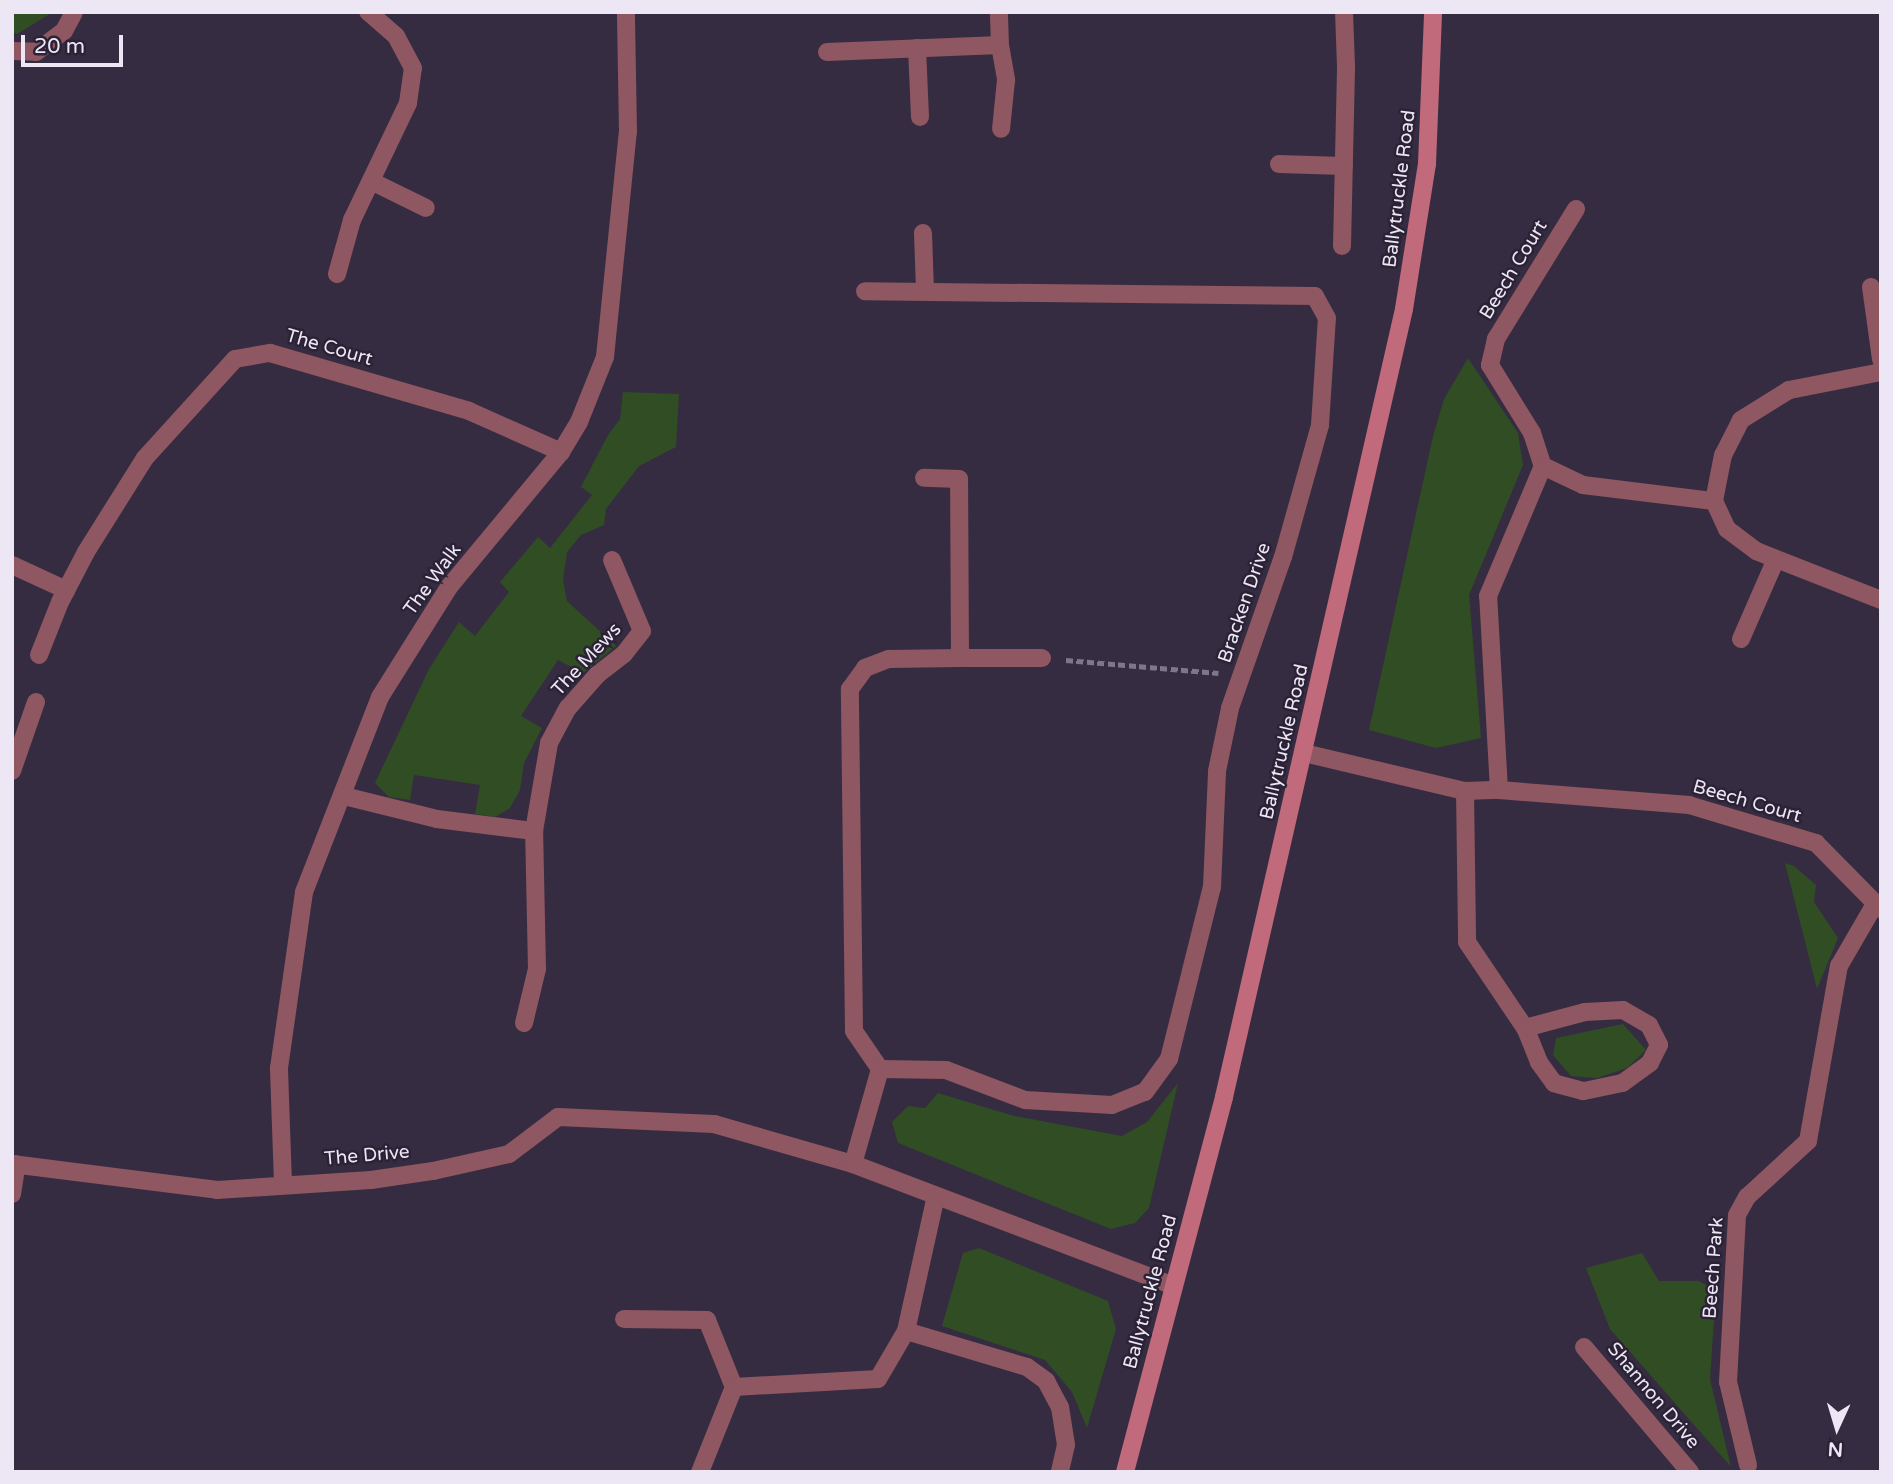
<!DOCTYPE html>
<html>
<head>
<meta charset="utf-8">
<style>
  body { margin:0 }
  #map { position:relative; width:1893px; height:1484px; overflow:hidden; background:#352c41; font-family:"Varela Round",sans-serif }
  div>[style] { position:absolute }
  .green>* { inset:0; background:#304d24 }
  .path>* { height:4.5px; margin-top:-2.25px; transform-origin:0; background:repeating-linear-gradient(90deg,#7f7789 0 7px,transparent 0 10.5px) }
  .street>* { height:18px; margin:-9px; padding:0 9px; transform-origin:9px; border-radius:9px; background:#8e5761 }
  .secondary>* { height:18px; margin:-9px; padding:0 9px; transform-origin:9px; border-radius:9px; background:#c16a7b }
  span { translate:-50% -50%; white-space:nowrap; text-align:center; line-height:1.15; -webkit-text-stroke:5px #2b2236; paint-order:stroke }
  .street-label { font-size:19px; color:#ede7f5 }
  .frame { position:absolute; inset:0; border:14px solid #ede7f5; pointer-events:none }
  .north { position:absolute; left:1802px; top:1393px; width:70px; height:70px; -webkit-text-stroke:5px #2b2236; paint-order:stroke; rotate:184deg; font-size:19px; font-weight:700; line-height:28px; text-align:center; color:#ede7f5 }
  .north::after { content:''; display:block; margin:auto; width:24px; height:32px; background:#ede7f5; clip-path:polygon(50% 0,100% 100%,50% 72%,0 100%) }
  .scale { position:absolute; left:21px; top:35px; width:102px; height:32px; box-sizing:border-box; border:4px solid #ede7f5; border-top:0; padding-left:9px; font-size:21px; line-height:24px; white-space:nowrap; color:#ede7f5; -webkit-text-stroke:5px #2b2236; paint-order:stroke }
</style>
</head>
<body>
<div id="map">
  <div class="green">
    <div style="clip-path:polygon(12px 12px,53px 12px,17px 34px,12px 32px)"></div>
    <div style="clip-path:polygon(1468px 358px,1518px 433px,1523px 465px,1469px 595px,1481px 738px,1436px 748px,1369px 730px,1433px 436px,1444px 399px)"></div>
    <div style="clip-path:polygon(623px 392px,679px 394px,676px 447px,639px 466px,606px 509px,604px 525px,581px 535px,567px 552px,563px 580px,567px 601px,616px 646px,583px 673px,558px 660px,521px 716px,542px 728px,524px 763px,520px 790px,510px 808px,495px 817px,475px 814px,480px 785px,414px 775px,410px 800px,389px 797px,375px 783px,429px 669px,459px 622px,475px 636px,509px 592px,500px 582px,538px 537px,550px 548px,592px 495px,581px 487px,608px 435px,620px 419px)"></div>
    <div style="clip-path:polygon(1785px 863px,1794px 866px,1816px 885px,1814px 902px,1838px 938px,1817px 989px)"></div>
    <div style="clip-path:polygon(1623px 1024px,1646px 1050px,1627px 1068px,1597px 1078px,1571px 1076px,1553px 1055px,1556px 1038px)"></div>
    <div style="clip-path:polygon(1178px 1083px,1149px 1208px,1135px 1223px,1111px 1229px,898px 1143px,892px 1122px,908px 1106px,925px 1108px,938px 1093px,1014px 1116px,1122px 1136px,1147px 1122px)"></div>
    <div style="clip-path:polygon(979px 1248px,1108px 1301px,1116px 1329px,1087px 1428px,1072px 1392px,1045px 1360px,942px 1326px,963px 1253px)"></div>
    <div style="clip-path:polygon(1642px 1253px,1659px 1281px,1699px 1281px,1716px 1291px,1710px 1379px,1731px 1467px,1610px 1329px,1586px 1268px)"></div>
  </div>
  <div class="path">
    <div style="left:1066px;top:660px;width:153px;rotate:4.9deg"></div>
  </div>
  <div class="street">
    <div style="left:1000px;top:45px;width:36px;rotate:80deg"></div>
    <div style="left:1006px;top:80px;width:49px;rotate:95.8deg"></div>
    <div style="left:917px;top:48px;width:69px;rotate:87.5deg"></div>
    <div style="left:12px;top:51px;width:24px;rotate:2deg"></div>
    <div style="left:36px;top:52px;width:35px;rotate:-37deg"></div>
    <div style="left:64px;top:31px;width:21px;rotate:-62deg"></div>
    <div style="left:827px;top:52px;width:173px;rotate:-2.3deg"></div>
    <div style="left:1000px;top:45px;width:33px;rotate:-92deg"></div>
    <div style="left:1279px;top:164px;width:65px;rotate:1.8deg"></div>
    <div style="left:371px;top:181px;width:61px;rotate:26.1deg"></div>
    <div style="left:1576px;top:209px;width:153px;rotate:121.6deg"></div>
    <div style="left:1496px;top:339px;width:27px;rotate:103deg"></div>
    <div style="left:1490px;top:365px;width:80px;rotate:58.3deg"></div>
    <div style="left:1532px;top:433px;width:35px;rotate:72deg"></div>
    <div style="left:1543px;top:466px;width:44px;rotate:25.4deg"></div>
    <div style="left:1583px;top:485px;width:132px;rotate:7deg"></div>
    <div style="left:923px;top:233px;width:58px;rotate:88deg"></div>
    <div style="left:1342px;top:246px;width:180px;rotate:-88.7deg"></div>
    <div style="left:1346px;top:66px;width:54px;rotate:-92.1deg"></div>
    <div style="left:337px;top:274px;width:56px;rotate:-74.5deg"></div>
    <div style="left:352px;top:220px;width:130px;rotate:-64.4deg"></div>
    <div style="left:408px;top:103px;width:35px;rotate:-82deg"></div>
    <div style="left:413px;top:68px;width:36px;rotate:-118deg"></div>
    <div style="left:396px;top:36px;width:37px;rotate:-139deg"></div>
    <div style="left:1871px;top:287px;width:73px;rotate:82.1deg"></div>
    <div style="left:1881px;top:372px;width:94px;rotate:168.9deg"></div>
    <div style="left:1789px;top:390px;width:57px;rotate:148deg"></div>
    <div style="left:1741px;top:420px;width:39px;rotate:117deg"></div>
    <div style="left:1723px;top:455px;width:47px;rotate:101.1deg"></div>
    <div style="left:1714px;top:501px;width:31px;rotate:65deg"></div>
    <div style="left:1727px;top:529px;width:36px;rotate:37deg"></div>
    <div style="left:1756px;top:551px;width:134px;rotate:21.4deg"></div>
    <div style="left:12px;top:565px;width:60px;rotate:24.8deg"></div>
    <div style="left:1741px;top:639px;width:87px;rotate:-66.4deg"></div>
    <div style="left:39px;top:655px;width:57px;rotate:-68.4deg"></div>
    <div style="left:60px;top:602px;width:56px;rotate:-62.5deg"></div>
    <div style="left:86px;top:552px;width:111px;rotate:-57.9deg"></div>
    <div style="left:145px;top:458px;width:134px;rotate:-47.7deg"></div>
    <div style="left:235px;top:359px;width:36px;rotate:-10deg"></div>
    <div style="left:270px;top:353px;width:207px;rotate:16.2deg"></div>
    <div style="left:469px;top:411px;width:101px;rotate:24deg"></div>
    <div style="left:960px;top:658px;width:82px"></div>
    <div style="left:1304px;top:753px;width:165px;rotate:13.3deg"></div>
    <div style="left:1465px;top:791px;width:34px;rotate:-2deg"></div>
    <div style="left:1499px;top:790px;width:194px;rotate:-93.2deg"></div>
    <div style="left:1488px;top:596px;width:141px;rotate:-67.1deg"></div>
    <div style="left:12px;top:771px;width:73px;rotate:-70.8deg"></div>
    <div style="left:1499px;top:790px;width:191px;rotate:4.5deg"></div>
    <div style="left:1689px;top:805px;width:133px;rotate:16.7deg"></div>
    <div style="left:1816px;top:843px;width:93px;rotate:45.4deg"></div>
    <div style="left:1465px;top:791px;width:151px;rotate:89.2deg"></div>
    <div style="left:1467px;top:942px;width:104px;rotate:56deg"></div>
    <div style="left:1525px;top:1028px;width:62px;rotate:-14.9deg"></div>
    <div style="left:1585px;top:1012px;width:38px;rotate:-3deg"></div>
    <div style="left:1623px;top:1010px;width:30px;rotate:30deg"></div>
    <div style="left:1649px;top:1025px;width:22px;rotate:63deg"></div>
    <div style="left:1659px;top:1045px;width:20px;rotate:117deg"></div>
    <div style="left:1650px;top:1063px;width:34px;rotate:144deg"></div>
    <div style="left:1622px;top:1083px;width:40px;rotate:168deg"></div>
    <div style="left:1583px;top:1091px;width:30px;rotate:-165deg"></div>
    <div style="left:1554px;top:1083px;width:26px;rotate:-126deg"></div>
    <div style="left:1539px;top:1062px;width:37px;rotate:-112deg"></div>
    <div style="left:344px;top:796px;width:96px;rotate:13.9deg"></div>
    <div style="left:437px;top:819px;width:98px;rotate:7.1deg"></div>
    <div style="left:524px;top:1023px;width:56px;rotate:-76.5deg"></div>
    <div style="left:537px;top:969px;width:138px;rotate:-91.2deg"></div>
    <div style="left:534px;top:831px;width:89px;rotate:-80.3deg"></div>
    <div style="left:549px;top:743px;width:40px;rotate:-62deg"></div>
    <div style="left:568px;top:708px;width:44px;rotate:-48.7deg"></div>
    <div style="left:597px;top:675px;width:34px;rotate:-38deg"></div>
    <div style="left:624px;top:654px;width:29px;rotate:-52deg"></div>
    <div style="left:642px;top:631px;width:77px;rotate:-112.9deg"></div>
    <div style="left:880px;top:1069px;width:46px;rotate:-124.4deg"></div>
    <div style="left:854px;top:1031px;width:342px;rotate:-90.7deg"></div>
    <div style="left:850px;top:689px;width:26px;rotate:-54deg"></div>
    <div style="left:865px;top:668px;width:26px;rotate:-21deg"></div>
    <div style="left:889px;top:659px;width:71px;rotate:-0.8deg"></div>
    <div style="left:960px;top:658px;width:179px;rotate:-90.3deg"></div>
    <div style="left:959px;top:479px;width:35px;rotate:-178deg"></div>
    <div style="left:12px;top:1164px;width:207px;rotate:7.2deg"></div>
    <div style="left:217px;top:1190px;width:154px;rotate:-3.7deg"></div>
    <div style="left:371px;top:1180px;width:63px;rotate:-8.3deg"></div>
    <div style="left:433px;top:1171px;width:78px;rotate:-12.6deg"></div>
    <div style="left:509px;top:1154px;width:61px;rotate:-37.1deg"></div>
    <div style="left:558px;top:1117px;width:156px;rotate:2.6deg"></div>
    <div style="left:714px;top:1124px;width:145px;rotate:16.1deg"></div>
    <div style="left:853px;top:1164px;width:343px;rotate:20.8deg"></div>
    <div style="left:853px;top:1164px;width:99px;rotate:-74.1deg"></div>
    <div style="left:880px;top:1069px;width:66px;rotate:0.9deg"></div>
    <div style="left:946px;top:1070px;width:85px;rotate:20.8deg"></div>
    <div style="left:1025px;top:1100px;width:87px;rotate:3.3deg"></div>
    <div style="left:1112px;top:1105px;width:35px;rotate:-22deg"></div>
    <div style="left:1145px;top:1092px;width:41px;rotate:-54deg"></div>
    <div style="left:1169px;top:1059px;width:177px;rotate:-76deg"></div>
    <div style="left:1212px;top:887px;width:116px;rotate:-87.5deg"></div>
    <div style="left:1217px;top:771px;width:64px;rotate:-78.3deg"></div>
    <div style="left:1230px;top:708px;width:160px;rotate:-70.7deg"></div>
    <div style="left:1283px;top:557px;width:137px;rotate:-74.3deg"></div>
    <div style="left:1320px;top:425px;width:107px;rotate:-86.3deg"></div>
    <div style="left:1327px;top:318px;width:25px;rotate:-119deg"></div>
    <div style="left:1315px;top:296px;width:450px;rotate:-179.4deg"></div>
    <div style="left:283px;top:1184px;width:116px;rotate:-92deg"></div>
    <div style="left:279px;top:1068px;width:178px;rotate:-81.9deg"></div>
    <div style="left:304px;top:892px;width:209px;rotate:-68.7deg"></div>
    <div style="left:380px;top:697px;width:130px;rotate:-57.9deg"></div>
    <div style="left:449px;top:587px;width:175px;rotate:-50.3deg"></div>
    <div style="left:561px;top:452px;width:35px;rotate:-59deg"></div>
    <div style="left:579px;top:422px;width:70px;rotate:-68.2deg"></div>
    <div style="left:605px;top:357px;width:226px;rotate:-84.2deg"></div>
    <div style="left:628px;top:132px;width:120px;rotate:-91deg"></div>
    <div style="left:12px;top:1194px;width:30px;rotate:-81deg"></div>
    <div style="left:624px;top:1319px;width:83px;rotate:0.7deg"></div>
    <div style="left:707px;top:1320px;width:72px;rotate:68.1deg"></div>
    <div style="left:906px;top:1331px;width:126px;rotate:16.6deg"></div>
    <div style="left:1027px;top:1367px;width:24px;rotate:36deg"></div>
    <div style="left:1046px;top:1381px;width:30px;rotate:62deg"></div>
    <div style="left:1060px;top:1407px;width:38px;rotate:81deg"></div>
    <div style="left:1066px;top:1445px;width:28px;rotate:103deg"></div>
    <div style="left:1584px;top:1347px;width:164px;rotate:49.7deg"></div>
    <div style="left:1748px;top:1465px;width:85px;rotate:-103.5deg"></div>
    <div style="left:1728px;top:1382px;width:167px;rotate:-86.9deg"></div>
    <div style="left:1737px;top:1215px;width:21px;rotate:-61deg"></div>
    <div style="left:1747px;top:1197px;width:83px;rotate:-42.6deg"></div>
    <div style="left:1808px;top:1141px;width:178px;rotate:-80deg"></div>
    <div style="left:1839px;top:966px;width:72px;rotate:-59.9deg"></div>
    <div style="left:700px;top:1472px;width:92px;rotate:-68.2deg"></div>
    <div style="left:734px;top:1387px;width:144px;rotate:-3.2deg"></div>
    <div style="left:878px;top:1379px;width:56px;rotate:-59.7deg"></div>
    <div style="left:906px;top:1331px;width:138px;rotate:-77.5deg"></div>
  </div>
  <div class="secondary">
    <div style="left:1125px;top:1472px;width:388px;rotate:-75.2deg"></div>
    <div style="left:1224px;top:1097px;width:808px;rotate:-77.13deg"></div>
    <div style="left:1404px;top:309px;width:147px;rotate:-81deg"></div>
    <div style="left:1427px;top:164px;width:152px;rotate:-87.7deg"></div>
  </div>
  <div class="street-label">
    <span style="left:1400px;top:189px;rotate:-83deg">Ballytruckle Road</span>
    <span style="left:1514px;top:270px;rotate:-59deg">Beech Court</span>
    <span style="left:329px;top:348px;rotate:16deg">The Court</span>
    <span style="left:433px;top:580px;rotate:-54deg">The Walk</span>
    <span style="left:1245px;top:603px;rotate:-71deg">Bracken Drive</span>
    <span style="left:587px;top:660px;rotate:-47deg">The Mews</span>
    <span style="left:1285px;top:742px;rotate:-77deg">Ballytruckle Road</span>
    <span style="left:1747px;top:802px;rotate:16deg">Beech Court</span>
    <span style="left:367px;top:1156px;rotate:-5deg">The Drive</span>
    <span style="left:1714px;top:1268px;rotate:-86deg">Beech Park</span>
    <span style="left:1151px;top:1292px;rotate:-75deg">Ballytruckle Road</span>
    <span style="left:1653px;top:1396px;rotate:50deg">Shannon Drive</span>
  </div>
  <div class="frame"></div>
  <div class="north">N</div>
  <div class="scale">20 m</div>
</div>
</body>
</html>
